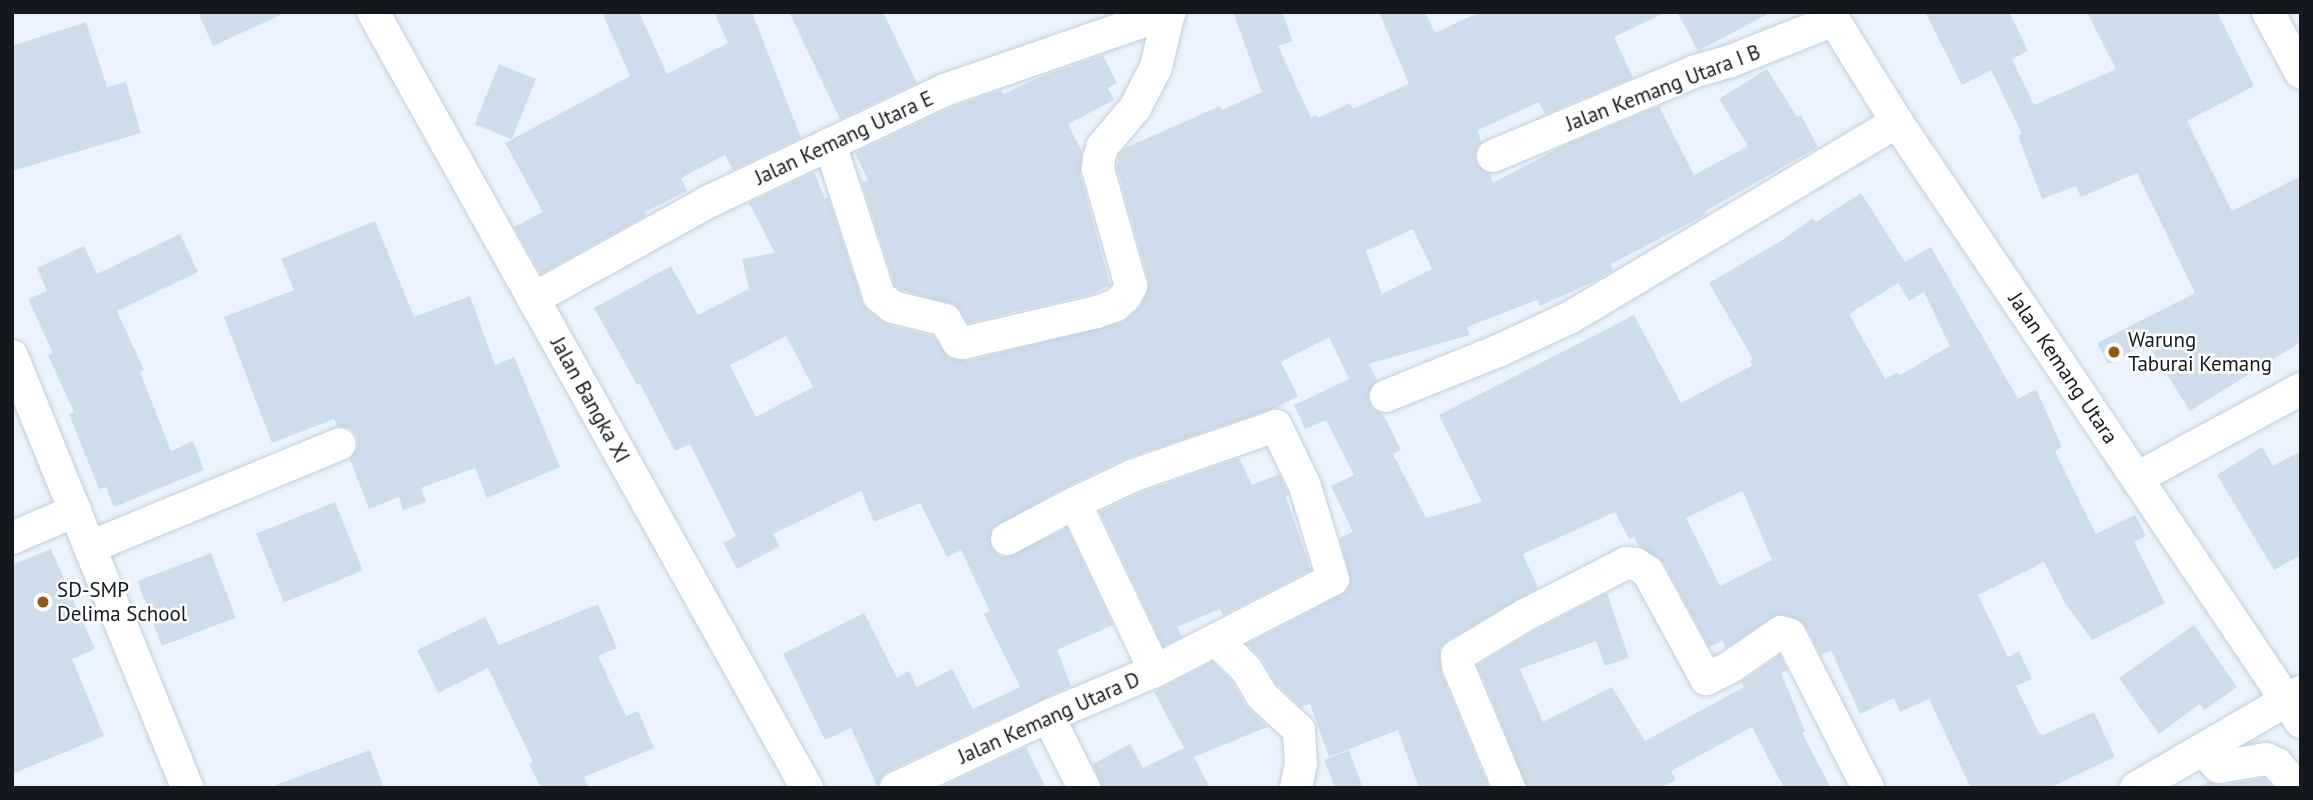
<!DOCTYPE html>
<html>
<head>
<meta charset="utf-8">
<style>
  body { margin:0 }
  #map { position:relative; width:2313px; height:800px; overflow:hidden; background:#ebf4fe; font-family:"PT Sans",sans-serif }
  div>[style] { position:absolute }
  .building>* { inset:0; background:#cdddec; transform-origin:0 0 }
  .roads { filter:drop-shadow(0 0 2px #becedd) drop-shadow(0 0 2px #becedd) }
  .minor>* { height:32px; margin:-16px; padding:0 16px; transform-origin:16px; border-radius:16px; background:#fff }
  .dots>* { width:19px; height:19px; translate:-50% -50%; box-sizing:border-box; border:4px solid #fff; border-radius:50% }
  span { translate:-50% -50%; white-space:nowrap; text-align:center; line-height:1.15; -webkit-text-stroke:5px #fff; paint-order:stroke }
  .street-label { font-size:21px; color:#14191f }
  .poi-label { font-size:21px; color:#14191f }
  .left { translate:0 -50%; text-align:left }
  .frame { position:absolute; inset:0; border:14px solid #14191f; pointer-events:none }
</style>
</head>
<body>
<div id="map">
  <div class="building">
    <div style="clip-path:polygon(198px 12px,287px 12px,213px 46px)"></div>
    <div style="clip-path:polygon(602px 12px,639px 12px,667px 74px,728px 43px,714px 12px,752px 12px,801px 138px,733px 170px,725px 155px,681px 178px,687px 191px,645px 212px,647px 215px,541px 274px,514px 227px,543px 212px,505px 143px,630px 76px)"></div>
    <div style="clip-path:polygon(789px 12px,883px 12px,917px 83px,840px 119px)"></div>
    <div style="clip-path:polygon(evenodd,1233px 12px,1282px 12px,1293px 41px,1278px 46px,1311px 118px,1316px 115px,1318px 118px,1350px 103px,1353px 109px,1409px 84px,1379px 12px,1425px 12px,1435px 33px,1480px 12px,1666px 12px,1614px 37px,1633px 78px,1545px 114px,1539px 102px,1478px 130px,1481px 143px,1475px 153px,1476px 162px,1490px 174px,1493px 183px,1561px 147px,1659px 106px,1694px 175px,1748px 146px,1719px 99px,1767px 69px,1797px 117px,1801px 115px,1818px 147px,1704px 212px,1705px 215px,1611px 264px,1613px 270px,1595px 281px,1540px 306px,1537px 300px,1467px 327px,1470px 335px,1369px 364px,1377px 380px,1368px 393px,1369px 402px,1374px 410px,1383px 414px,1401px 450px,1393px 454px,1426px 518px,1482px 502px,1439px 415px,1634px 315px,1681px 403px,1753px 365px,1750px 361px,1753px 359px,1709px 283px,1781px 241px,1813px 218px,1816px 222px,1861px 193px,1905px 262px,1931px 247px,2018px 399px,2036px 389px,2062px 447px,2055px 451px,2096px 534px,2135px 515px,2146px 536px,2134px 542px,2165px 603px,2092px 640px,2065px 603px,2044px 562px,1978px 595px,2008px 657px,2019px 651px,2032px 679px,2016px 686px,2039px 733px,2043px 735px,2094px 712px,2115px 757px,2049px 788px,1971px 788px,1929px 699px,1900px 712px,1894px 698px,1860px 714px,1831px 650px,1821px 655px,1806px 627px,1796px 618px,1778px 614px,1726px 648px,1722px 641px,1709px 647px,1664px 563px,1639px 546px,1634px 537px,1629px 539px,1615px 512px,1523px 554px,1538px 588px,1448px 640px,1440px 648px,1441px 673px,1489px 788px,1419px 788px,1398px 730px,1329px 757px,1310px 704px,1301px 707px,1276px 684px,1262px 659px,1247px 644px,1341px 595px,1351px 583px,1340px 538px,1353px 532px,1331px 486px,1354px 475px,1326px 420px,1305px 429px,1294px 405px,1349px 379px,1329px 337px,1281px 362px,1298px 396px,1275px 408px,1124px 459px,1066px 487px,992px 529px,991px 547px,998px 555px,1007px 557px,1067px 528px,1113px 625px,1057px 650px,1071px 686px,888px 771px,881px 778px,878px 788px,851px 728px,825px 740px,783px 654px,864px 613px,897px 678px,909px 671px,917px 687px,952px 669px,973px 709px,1020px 687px,984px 614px,990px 611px,961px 550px,947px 557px,920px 503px,874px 522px,861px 491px,773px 534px,780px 546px,737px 569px,723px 543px,736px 536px,690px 444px,675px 451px,640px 384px,637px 385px,594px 308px,671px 266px,698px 315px,749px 289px,742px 259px,775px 253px,749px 203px,814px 172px,825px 199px,828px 197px,862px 302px,867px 310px,888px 325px,933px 336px,948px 357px,967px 361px,1123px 322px,1141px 306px,1149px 282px,1117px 167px,1119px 156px,1125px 148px,1220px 106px,1222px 110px,1262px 92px,1233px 12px,1413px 229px,1432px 269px,1382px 294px,1366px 251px,1413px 229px,1233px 12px,1898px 283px,1909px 301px,1924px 292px,1950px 346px,1900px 375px,1898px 372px,1885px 379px,1849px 314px,1898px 283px,1233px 12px,786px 336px,813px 387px,756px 417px,730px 365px,786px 336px,1233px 12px,1740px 492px,1743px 492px,1772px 560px,1720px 586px,1686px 518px,1740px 492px)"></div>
    <div style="clip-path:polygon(1677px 12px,1772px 12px,1698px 51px)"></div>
    <div style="clip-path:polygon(1925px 12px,2009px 12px,2028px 51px,2012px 59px,2034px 105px,2116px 69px,2087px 12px,2217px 12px,2254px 86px,2187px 121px,2232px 211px,2301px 176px,2301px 342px,2190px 411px,2147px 343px,2108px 364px,2097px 343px,2195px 293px,2137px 173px,2081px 197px,2076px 186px,2042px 199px,2018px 136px,2022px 134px,1991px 70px,1962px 85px)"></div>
    <div style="clip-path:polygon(86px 22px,107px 87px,126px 82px,141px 133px,12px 171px,12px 46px)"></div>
    <div style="clip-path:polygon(1103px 55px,1117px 83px,1108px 88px,1114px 100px,1068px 124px,1082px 152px,1080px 174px,1110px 285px,1092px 294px,968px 323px,956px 305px,901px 290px,895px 285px,862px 183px,868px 180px,855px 153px,952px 107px,1001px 90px,1003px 94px,1040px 77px)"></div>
    <div style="left:499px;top:64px;width:40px;height:65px;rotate:22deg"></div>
    <div style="clip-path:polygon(375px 221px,414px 317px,470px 296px,495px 365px,514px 357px,560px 467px,487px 498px,475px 468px,421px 488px,426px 502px,403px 510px,399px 497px,369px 509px,350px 459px,358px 446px,357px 436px,351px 429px,337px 426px,334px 419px,272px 443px,224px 317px,294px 290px,281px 259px)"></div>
    <div style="clip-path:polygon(180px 234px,198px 272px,117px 311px,144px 370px,140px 372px,171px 451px,193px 441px,204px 470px,114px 507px,106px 487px,99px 489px,69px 414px,74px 412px,48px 355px,53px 353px,28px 299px,47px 291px,37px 268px,84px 246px,97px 274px)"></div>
    <div style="clip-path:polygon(2262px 447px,2273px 466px,2301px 451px,2301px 555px,2274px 570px,2217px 475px)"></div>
    <div style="clip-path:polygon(1239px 458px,1252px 485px,1279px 474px,1288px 493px,1286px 497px,1311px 570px,1223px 615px,1220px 609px,1177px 627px,1182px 637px,1163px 646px,1100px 512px,1139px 493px)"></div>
    <div style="left:335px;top:502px;width:74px;height:85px;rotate:68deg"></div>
    <div style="clip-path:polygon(51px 549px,95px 649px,72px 659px,104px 736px,12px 774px,12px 565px)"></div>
    <div style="left:211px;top:553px;width:69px;height:79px;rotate:69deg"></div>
    <div style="clip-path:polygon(1607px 593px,1629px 658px,1605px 666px,1596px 641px,1520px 669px,1543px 722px,1612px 687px,1645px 741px,1744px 687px,1741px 682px,1780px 655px,1787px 670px,1781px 673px,1805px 731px,1802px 733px,1831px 788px,1784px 788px,1752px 727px,1671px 771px,1676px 780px,1659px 788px,1527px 788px,1478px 665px,1534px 631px)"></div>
    <div style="clip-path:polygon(598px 604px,617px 648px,598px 656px,626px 716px,638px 711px,654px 748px,584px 777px,589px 788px,541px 788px,529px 764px,533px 762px,488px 668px,438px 693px,417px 650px,485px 617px,499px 645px)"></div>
    <div style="clip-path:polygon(2194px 625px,2237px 687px,2204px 710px,2200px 704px,2159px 734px,2119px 678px)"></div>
    <div style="clip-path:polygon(1212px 662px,1231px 680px,1246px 706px,1267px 727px,1194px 757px,1210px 788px,1102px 788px,1093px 764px,1130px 744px,1143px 768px,1184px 748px,1154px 692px)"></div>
    <div style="clip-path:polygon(1026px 747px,1046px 788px,939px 788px)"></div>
    <div style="clip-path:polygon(370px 750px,384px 788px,276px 788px,276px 785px)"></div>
    <div style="clip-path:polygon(1349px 750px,1363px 788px,1335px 788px,1324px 760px)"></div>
    <div style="clip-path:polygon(2264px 778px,2273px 788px,2198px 786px,2209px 782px,2222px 785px)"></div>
  </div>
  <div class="roads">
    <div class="minor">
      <div style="left:373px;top:12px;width:889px;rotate:60.78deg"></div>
      <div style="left:1829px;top:12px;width:129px;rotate:58.3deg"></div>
      <div style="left:1897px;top:122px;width:723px;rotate:56.05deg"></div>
      <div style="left:2268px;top:12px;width:69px;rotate:61.6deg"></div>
      <div style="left:830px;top:144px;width:160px;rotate:72.1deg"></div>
      <div style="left:879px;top:296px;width:18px;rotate:38deg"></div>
      <div style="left:893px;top:307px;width:54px;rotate:14deg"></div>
      <div style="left:945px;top:320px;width:26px;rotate:59deg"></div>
      <div style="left:958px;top:342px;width:5px;rotate:11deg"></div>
      <div style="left:963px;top:343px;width:138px;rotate:-13deg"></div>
      <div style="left:1097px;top:312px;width:20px;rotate:-20deg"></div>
      <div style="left:1116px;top:305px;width:12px;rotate:-42deg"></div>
      <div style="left:1125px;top:297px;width:13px;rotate:-61deg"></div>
      <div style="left:1131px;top:286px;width:122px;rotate:-105.8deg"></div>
      <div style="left:1098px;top:169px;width:10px;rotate:-84deg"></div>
      <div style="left:1099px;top:159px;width:12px;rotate:-76deg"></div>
      <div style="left:1102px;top:147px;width:51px;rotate:-49.8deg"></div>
      <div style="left:1135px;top:108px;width:46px;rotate:-62.9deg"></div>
      <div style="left:1156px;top:67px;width:57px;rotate:-76.7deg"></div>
      <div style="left:1493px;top:156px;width:220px;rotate:-22.7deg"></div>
      <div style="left:1696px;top:71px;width:36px;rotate:-16deg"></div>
      <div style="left:1731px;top:61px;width:111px;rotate:-21.7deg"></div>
      <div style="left:533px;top:299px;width:202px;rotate:-29deg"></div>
      <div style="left:710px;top:201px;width:260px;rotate:-25.3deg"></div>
      <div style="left:945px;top:90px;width:238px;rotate:-19.1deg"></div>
      <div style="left:12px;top:356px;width:466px;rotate:67.9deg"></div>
      <div style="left:1386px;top:396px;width:121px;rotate:-21.9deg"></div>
      <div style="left:1498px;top:351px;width:81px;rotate:-25deg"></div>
      <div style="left:1571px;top:317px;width:380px;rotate:-30.9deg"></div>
      <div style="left:2137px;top:478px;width:187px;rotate:-28.5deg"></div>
      <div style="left:12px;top:538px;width:69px;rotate:-23.2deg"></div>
      <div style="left:1007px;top:539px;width:77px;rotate:-27.9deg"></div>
      <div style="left:1075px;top:503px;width:186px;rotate:64.5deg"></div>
      <div style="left:90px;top:547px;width:270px;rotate:-22.4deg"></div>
      <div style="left:1216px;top:640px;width:42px;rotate:44deg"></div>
      <div style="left:1246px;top:669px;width:31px;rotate:59deg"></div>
      <div style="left:1262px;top:696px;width:50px;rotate:42.6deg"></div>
      <div style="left:1299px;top:730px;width:34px;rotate:87deg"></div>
      <div style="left:1301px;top:764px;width:25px;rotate:102deg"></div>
      <div style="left:1048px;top:716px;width:80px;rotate:63.4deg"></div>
      <div style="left:2203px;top:750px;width:23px;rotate:47deg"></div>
      <div style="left:2219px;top:767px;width:48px;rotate:-9.7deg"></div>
      <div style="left:2266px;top:759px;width:12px;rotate:24deg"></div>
      <div style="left:2277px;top:764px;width:32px;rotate:49deg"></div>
      <div style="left:896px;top:788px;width:168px;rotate:-25.3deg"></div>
      <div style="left:1048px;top:716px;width:116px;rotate:-22.8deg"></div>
      <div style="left:1155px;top:671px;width:200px;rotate:-27.3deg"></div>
      <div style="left:1333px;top:579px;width:97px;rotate:-106.8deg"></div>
      <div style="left:1305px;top:486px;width:67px;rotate:-115.8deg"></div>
      <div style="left:1276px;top:426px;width:152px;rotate:160.9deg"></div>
      <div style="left:1132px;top:476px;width:63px;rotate:154.7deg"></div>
      <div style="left:1509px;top:788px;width:132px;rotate:-112.7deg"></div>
      <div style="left:1458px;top:666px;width:10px;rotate:-96deg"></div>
      <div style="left:1457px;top:656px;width:79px;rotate:-31.1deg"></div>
      <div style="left:1525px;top:615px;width:114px;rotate:-27.2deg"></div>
      <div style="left:1626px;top:563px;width:10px;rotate:6deg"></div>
      <div style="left:1636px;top:564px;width:14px;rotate:34deg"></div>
      <div style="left:1648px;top:572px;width:122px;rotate:61.5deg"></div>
      <div style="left:1706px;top:679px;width:25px;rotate:-26deg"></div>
      <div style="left:1729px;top:668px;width:63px;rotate:-34.7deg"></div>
      <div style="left:1781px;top:632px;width:9px;rotate:18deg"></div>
      <div style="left:1790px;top:635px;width:172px;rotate:63deg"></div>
      <div style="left:2136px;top:788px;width:191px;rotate:-30.2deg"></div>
    </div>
  </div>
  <div class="dots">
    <div style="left:2114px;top:352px;background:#925a13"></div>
    <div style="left:43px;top:602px;background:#925a13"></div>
  </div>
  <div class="street-label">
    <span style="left:1663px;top:88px;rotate:-21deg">Jalan Kemang Utara I B</span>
    <span style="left:844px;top:138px;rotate:-25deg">Jalan Kemang Utara E</span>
    <span style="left:2063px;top:368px;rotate:56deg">Jalan Kemang Utara</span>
    <span style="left:590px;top:400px;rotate:61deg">Jalan Bangka XI</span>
    <span style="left:1049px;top:718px;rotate:-24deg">Jalan Kemang Utara D</span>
  </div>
  <div class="poi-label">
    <span class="left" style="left:2128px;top:352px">Warung<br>Taburai Kemang</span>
    <span class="left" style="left:57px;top:602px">SD-SMP<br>Delima School</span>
  </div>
  <div class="frame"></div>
</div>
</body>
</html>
